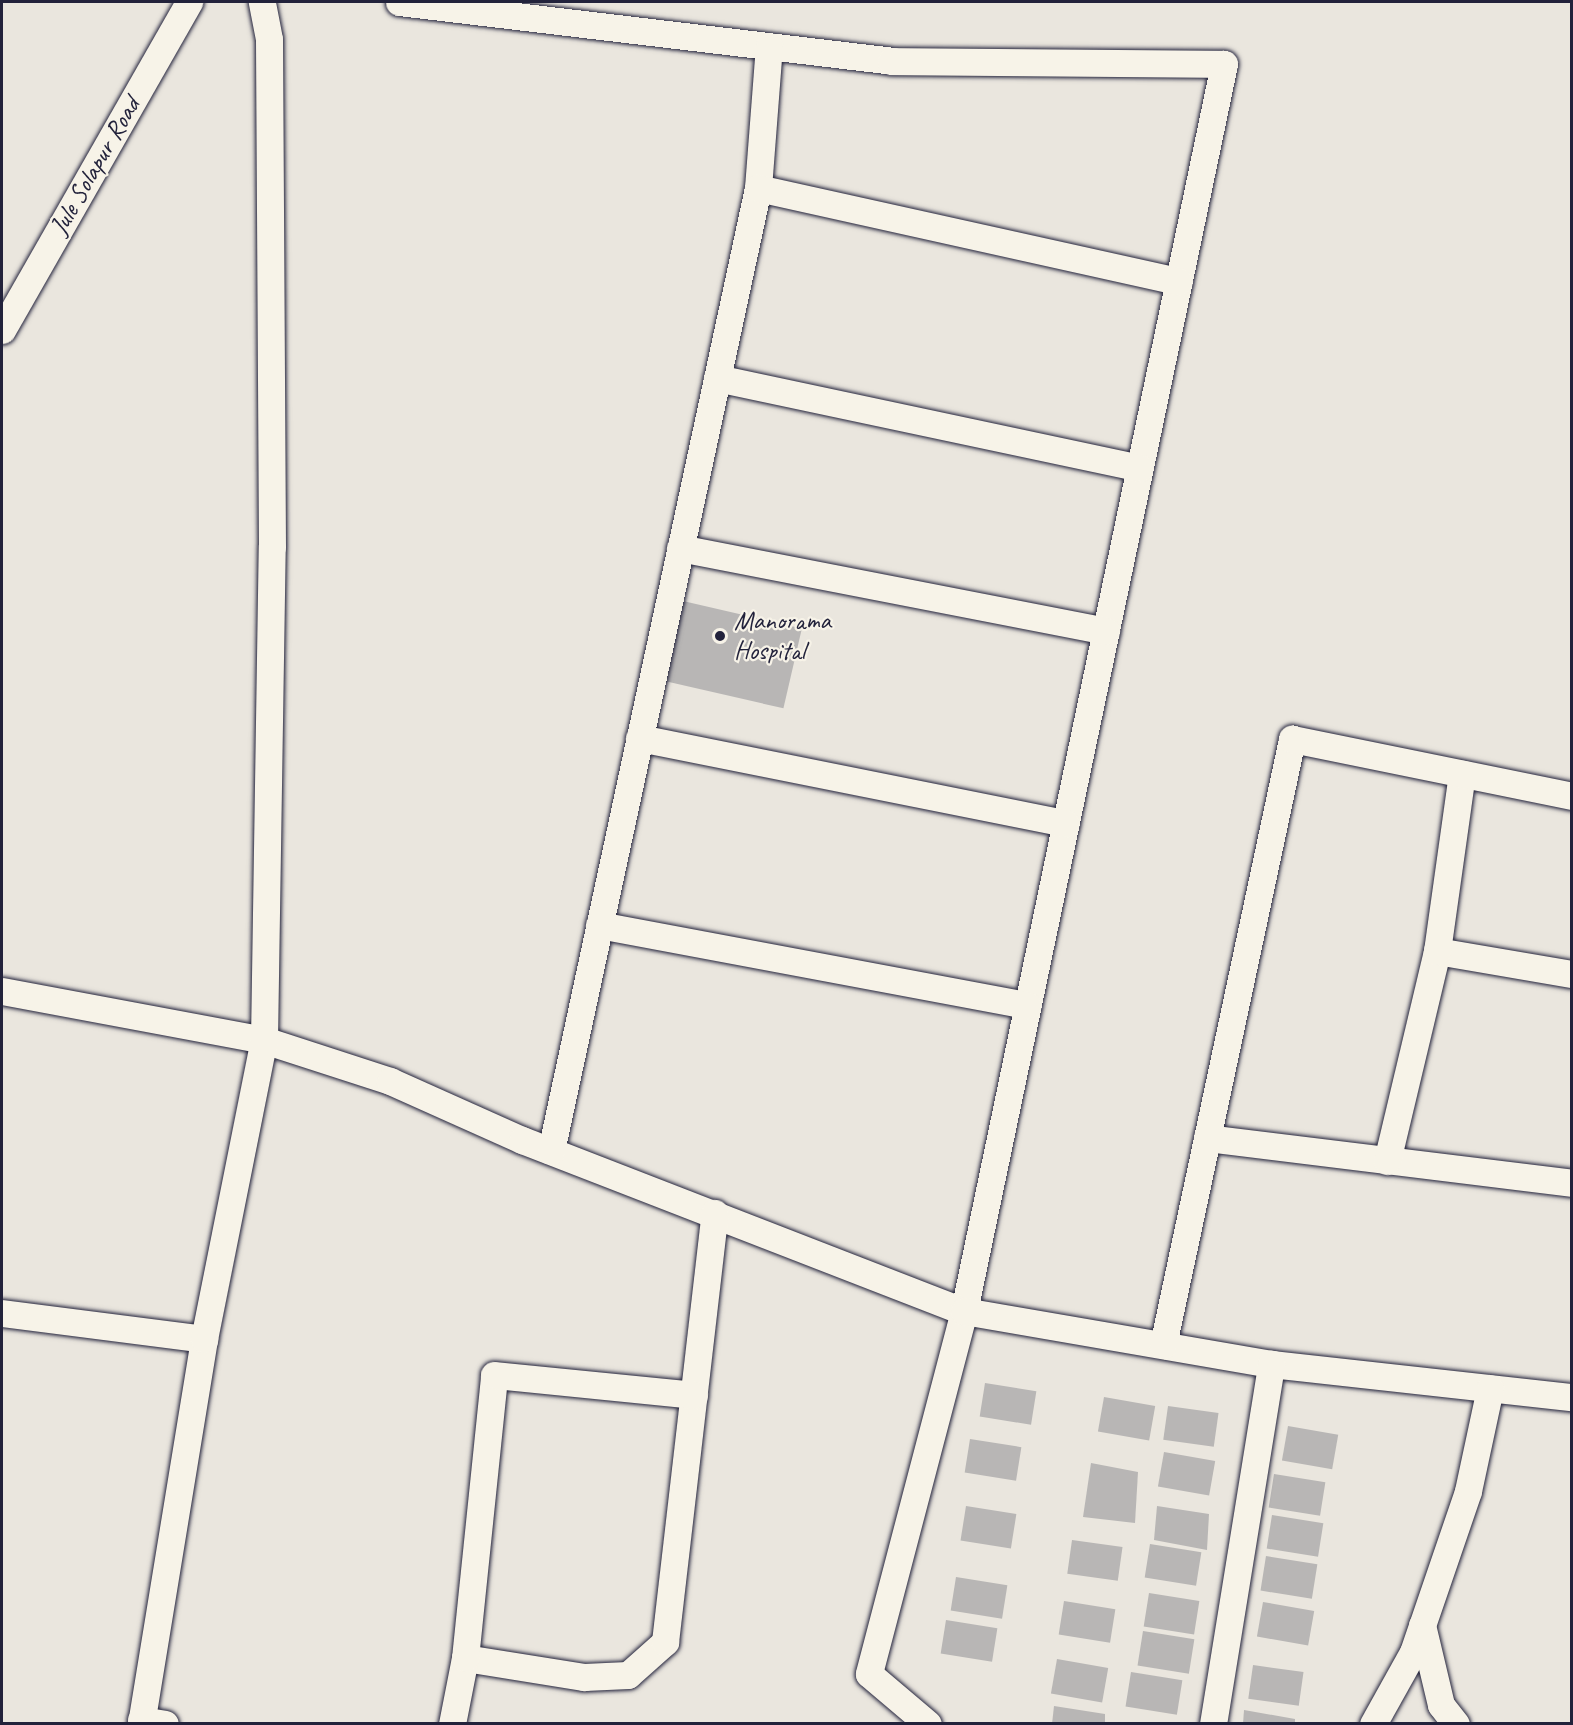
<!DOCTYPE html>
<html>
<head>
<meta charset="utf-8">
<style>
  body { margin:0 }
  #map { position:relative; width:1573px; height:1725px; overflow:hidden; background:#eae6de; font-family:Caveat,sans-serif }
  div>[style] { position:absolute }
  .building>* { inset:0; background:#b8b6b5; transform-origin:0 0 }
  .roads { filter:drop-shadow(0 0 2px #22223b) drop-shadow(0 0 2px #22223b) }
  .street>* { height:27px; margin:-13.5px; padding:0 13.5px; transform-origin:13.5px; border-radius:13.5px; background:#f7f3e8 }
  .dots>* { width:16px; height:16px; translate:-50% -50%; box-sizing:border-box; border:3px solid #f7f3e8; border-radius:50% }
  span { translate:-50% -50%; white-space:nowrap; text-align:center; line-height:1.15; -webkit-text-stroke:4.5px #f7f3e8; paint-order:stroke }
  .street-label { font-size:26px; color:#22223b }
  .poi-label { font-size:26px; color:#22223b }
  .left { translate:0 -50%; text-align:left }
  .frame { position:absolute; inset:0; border:3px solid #22223b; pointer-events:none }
</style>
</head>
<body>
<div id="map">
  <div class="building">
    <div style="left:683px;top:601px;width:122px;height:82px;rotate:13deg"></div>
    <div style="left:985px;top:1383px;width:52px;height:34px;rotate:9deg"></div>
    <div style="left:1104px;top:1397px;width:52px;height:35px;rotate:10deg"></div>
    <div style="left:1168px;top:1406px;width:51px;height:34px;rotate:8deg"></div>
    <div style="left:1288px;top:1426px;width:51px;height:35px;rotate:10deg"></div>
    <div style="left:970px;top:1439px;width:52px;height:34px;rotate:9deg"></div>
    <div style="left:1164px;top:1452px;width:52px;height:35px;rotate:10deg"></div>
    <div style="clip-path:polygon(1091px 1463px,1138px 1472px,1135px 1523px,1083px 1517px)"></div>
    <div style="left:1274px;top:1474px;width:52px;height:34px;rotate:9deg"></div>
    <div style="left:966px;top:1506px;width:51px;height:35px;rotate:9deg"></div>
    <div style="clip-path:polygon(1157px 1506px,1209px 1514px,1207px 1550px,1154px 1540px)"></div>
    <div style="left:1272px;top:1515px;width:52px;height:34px;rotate:9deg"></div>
    <div style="left:1072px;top:1540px;width:51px;height:34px;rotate:8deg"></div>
    <div style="left:1150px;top:1544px;width:52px;height:34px;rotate:9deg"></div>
    <div style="left:1266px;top:1556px;width:52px;height:35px;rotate:9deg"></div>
    <div style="left:956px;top:1577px;width:52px;height:34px;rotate:9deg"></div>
    <div style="left:1149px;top:1593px;width:51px;height:34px;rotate:9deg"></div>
    <div style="left:1064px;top:1601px;width:52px;height:34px;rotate:9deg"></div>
    <div style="left:1263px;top:1602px;width:52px;height:35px;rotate:10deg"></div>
    <div style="left:946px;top:1620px;width:52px;height:34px;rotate:9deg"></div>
    <div style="left:1143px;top:1631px;width:52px;height:35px;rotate:9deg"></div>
    <div style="left:1057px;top:1659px;width:52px;height:35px;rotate:10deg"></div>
    <div style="left:1253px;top:1665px;width:51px;height:34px;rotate:8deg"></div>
    <div style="left:1131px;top:1672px;width:52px;height:35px;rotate:9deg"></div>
    <div style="clip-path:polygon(1054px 1706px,1105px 1714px,1105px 1724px,1052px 1724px)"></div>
    <div style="clip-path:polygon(1244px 1710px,1295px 1719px,1295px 1724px,1243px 1724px)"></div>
  </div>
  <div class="roads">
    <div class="street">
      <div style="left:399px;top:2px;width:496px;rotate:6.8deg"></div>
      <div style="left:891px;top:61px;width:333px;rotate:0.5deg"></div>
      <div style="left:1224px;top:64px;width:1274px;rotate:101.78deg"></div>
      <div style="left:964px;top:1311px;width:375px;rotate:104.7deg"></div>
      <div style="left:869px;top:1674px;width:77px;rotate:40.3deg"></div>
      <div style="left:758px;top:188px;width:142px;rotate:-85.6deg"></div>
      <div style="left:2px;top:330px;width:378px;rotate:-60.3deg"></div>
      <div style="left:717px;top:378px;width:432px;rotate:12deg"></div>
      <div style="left:680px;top:548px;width:434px;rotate:11deg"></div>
      <div style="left:639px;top:738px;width:435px;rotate:11.3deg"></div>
      <div style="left:599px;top:925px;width:436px;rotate:10.6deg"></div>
      <div style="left:1437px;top:951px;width:137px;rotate:9.7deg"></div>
      <div style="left:2px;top:991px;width:267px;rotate:10.6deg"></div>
      <div style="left:264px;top:1040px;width:133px;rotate:18deg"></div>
      <div style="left:390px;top:1081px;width:145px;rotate:24.1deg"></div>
      <div style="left:522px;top:1140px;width:474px;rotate:21.2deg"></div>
      <div style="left:964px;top:1311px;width:312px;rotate:9.8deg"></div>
      <div style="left:1271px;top:1364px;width:303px;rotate:6.3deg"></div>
      <div style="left:1207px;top:1138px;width:368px;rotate:7deg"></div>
      <div style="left:551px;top:1151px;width:985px;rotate:-77.87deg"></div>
      <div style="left:758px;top:188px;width:431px;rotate:12.5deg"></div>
      <div style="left:1387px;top:1161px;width:216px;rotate:-76.6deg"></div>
      <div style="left:1437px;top:951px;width:179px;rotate:-82deg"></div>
      <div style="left:2px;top:1313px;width:204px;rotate:7.3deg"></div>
      <div style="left:1163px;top:1345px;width:620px;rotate:-77.98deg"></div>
      <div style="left:1292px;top:739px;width:286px;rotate:11.5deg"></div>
      <div style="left:1422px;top:1625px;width:82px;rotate:76.6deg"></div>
      <div style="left:1441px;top:1705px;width:24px;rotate:52deg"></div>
      <div style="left:465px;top:1658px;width:121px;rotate:9.1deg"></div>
      <div style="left:584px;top:1677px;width:44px;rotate:-2.6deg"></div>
      <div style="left:628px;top:1675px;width:50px;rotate:-41.7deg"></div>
      <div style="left:665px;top:1642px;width:432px;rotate:-83.4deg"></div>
      <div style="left:141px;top:1720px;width:24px;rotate:9deg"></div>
      <div style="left:141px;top:1724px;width:390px;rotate:-80.7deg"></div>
      <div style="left:204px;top:1339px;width:305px;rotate:-78.7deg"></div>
      <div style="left:264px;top:1040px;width:493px;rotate:-89.1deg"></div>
      <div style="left:272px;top:547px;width:508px;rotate:-90.34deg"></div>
      <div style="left:269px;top:39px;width:38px;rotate:-101deg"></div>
      <div style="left:452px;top:1724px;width:67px;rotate:-78.9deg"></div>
      <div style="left:465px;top:1658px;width:284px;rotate:-84.1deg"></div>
      <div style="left:494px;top:1375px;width:201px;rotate:5.7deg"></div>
      <div style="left:1213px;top:1724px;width:365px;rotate:-80.8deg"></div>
      <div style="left:1373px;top:1724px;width:82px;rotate:-60.9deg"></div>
      <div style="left:1413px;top:1652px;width:170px;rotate:-71.1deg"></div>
      <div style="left:1468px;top:1491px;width:105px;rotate:-77.9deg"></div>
    </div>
  </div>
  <div class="dots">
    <div style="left:720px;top:636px;background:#22223b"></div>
  </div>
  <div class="street-label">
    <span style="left:95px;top:166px;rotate:-60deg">Jule Solapur Road</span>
  </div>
  <div class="poi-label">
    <span class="left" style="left:734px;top:636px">Manorama<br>Hospital</span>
  </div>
  <div class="frame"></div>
</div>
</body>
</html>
